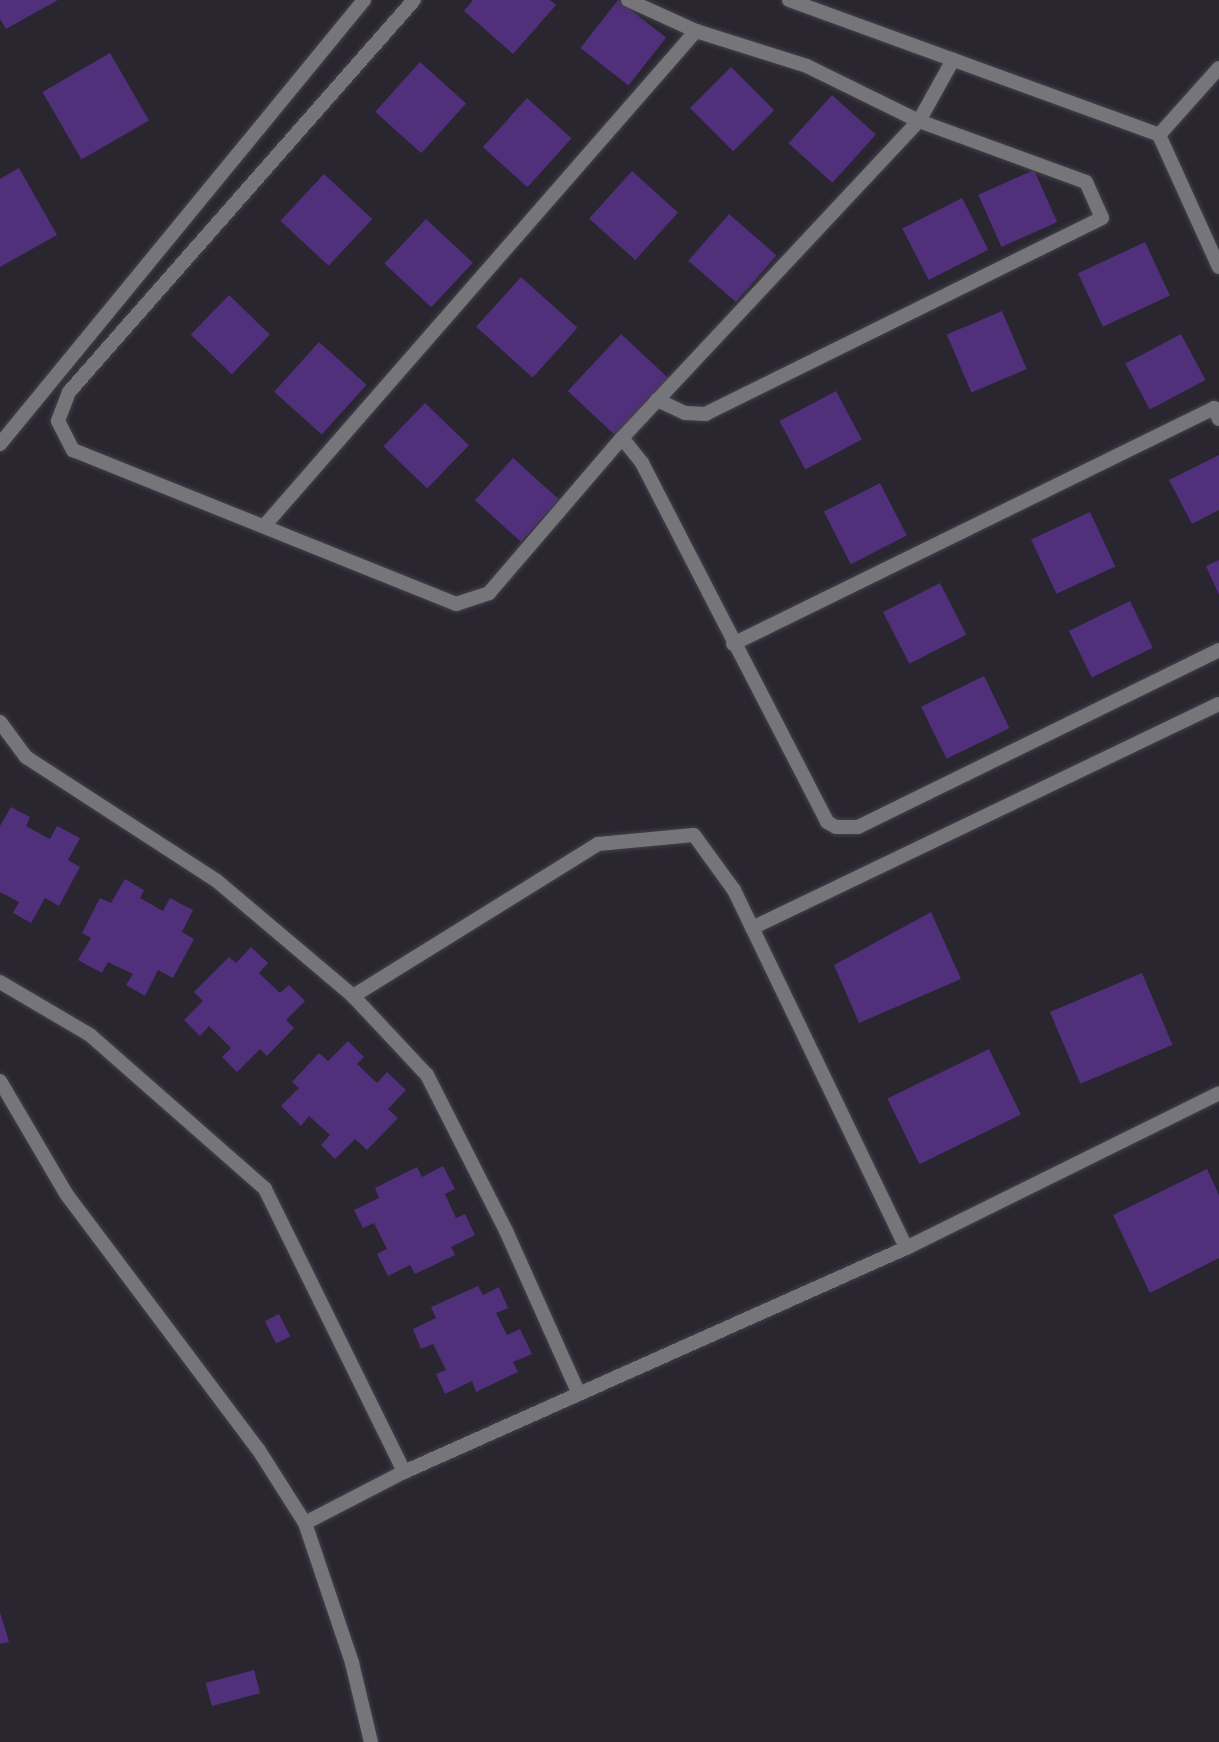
<!DOCTYPE html>
<html>
<head>
<meta charset="utf-8">
<style>
  body { margin:0 }
  #map { position:relative; width:1219px; height:1742px; overflow:hidden; background:#292630; font-family:"Public Sans",sans-serif }
  div>[style] { position:absolute }
  .building>* { inset:0; background:#502f7b; transform-origin:0 0 }
  .roads { filter:drop-shadow(0 0 2px #43414a) drop-shadow(0 0 2px #43414a) }
  .lane>* { height:14px; margin:-7px; padding:0 7px; transform-origin:7px; border-radius:7px; background:#76757a }
  .street>* { height:14px; margin:-7px; padding:0 7px; transform-origin:7px; border-radius:7px; background:#76757a }
  span { translate:-50% -50%; white-space:nowrap; text-align:center; line-height:1.15; -webkit-text-stroke:7px #201c26; paint-order:stroke }
</style>
</head>
<body>
<div id="map">
  <div class="building">
    <div style="clip-path:polygon(0 0,58px 0,6px 29px,0 19px)"></div>
    <div style="clip-path:polygon(473px 0,550px 0,556px 5px,513px 54px,464px 11px)"></div>
    <div style="left:618px;top:0;width:61px;height:61px;rotate:38deg"></div>
    <div style="left:110px;top:53px;width:78px;height:78px;rotate:60deg"></div>
    <div style="left:420px;top:62px;width:62px;height:67px;rotate:42deg"></div>
    <div style="left:731px;top:67px;width:61px;height:58px;rotate:45deg"></div>
    <div style="left:832px;top:95px;width:59px;height:65px;rotate:42deg"></div>
    <div style="left:527px;top:98px;width:60px;height:66px;rotate:42deg"></div>
    <div style="clip-path:polygon(19px 168px,57px 235px,0 267px,0 179px)"></div>
    <div style="left:1034px;top:170px;width:57px;height:61px;rotate:66deg"></div>
    <div style="left:632px;top:171px;width:62px;height:64px;rotate:42deg"></div>
    <div style="left:324px;top:174px;width:66px;height:64px;rotate:43deg"></div>
    <div style="left:962px;top:198px;width:58px;height:67px;rotate:63deg"></div>
    <div style="left:729px;top:214px;width:63px;height:62px;rotate:41deg"></div>
    <div style="left:426px;top:219px;width:64px;height:61px;rotate:43deg"></div>
    <div style="left:1145px;top:242px;width:59px;height:74px;rotate:65deg"></div>
    <div style="left:521px;top:277px;width:76px;height:67px;rotate:42deg"></div>
    <div style="left:229px;top:295px;width:57px;height:55px;rotate:44deg"></div>
    <div style="left:1002px;top:311px;width:63px;height:60px;rotate:67deg"></div>
    <div style="left:621px;top:334px;width:65px;height:78px;rotate:43deg"></div>
    <div style="left:1181px;top:334px;width:52px;height:63px;rotate:62deg"></div>
    <div style="left:319px;top:342px;width:64px;height:67px;rotate:42deg"></div>
    <div style="left:836px;top:391px;width:55px;height:64px;rotate:62deg"></div>
    <div style="left:425px;top:403px;width:61px;height:60px;rotate:44deg"></div>
    <div style="clip-path:polygon(1219px 455px,1219px 510px,1192px 524px,1169px 480px)"></div>
    <div style="left:513px;top:458px;width:62px;height:57px;rotate:42deg"></div>
    <div style="left:880px;top:483px;width:59px;height:63px;rotate:63deg"></div>
    <div style="left:1090px;top:512px;width:60px;height:65px;rotate:65deg"></div>
    <div style="clip-path:polygon(1219px 560px,1219px 595px,1206px 566px)"></div>
    <div style="left:940px;top:583px;width:58px;height:64px;rotate:63deg"></div>
    <div style="left:1130px;top:601px;width:52px;height:68px;rotate:64deg"></div>
    <div style="left:984px;top:676px;width:58px;height:70px;rotate:64deg"></div>
    <div style="clip-path:polygon(11px 807px,30px 817px,26px 826px,50px 839px,57px 826px,80px 838px,68px 860px,80px 867px,59px 906px,45px 898px,31px 923px,13px 913px,19px 902px,0 892px,0 826px)"></div>
    <div style="clip-path:polygon(125px 879px,144px 890px,140px 898px,163px 911px,170px 898px,193px 910px,182px 932px,194px 939px,173px 978px,158px 970px,145px 996px,126px 985px,133px 974px,108px 962px,102px 973px,78px 960px,91px 938px,82px 933px,100px 898px,111px 903px)"></div>
    <div style="clip-path:polygon(931px 912px,961px 979px,859px 1023px,834px 965px)"></div>
    <div style="clip-path:polygon(251px 947px,268px 963px,259px 973px,280px 993px,289px 985px,305px 1001px,286px 1020px,294px 1028px,267px 1056px,260px 1049px,237px 1072px,222px 1057px,231px 1048px,209px 1026px,200px 1036px,184px 1020px,203px 1001px,194px 992px,229px 957px,236px 963px)"></div>
    <div style="left:1142px;top:973px;width:78px;height:100px;rotate:67deg"></div>
    <div style="clip-path:polygon(348px 1041px,364px 1057px,357px 1064px,377px 1083px,387px 1072px,406px 1090px,388px 1109px,398px 1118px,367px 1150px,355px 1139px,335px 1159px,321px 1145px,330px 1135px,309px 1116px,301px 1126px,281px 1106px,299px 1088px,292px 1082px,319px 1053px,328px 1061px)"></div>
    <div style="left:989px;top:1049px;width:73px;height:113px;rotate:64deg"></div>
    <div style="clip-path:polygon(443px 1166px,455px 1189px,445px 1194px,456px 1218px,465px 1214px,475px 1235px,451px 1247px,455px 1255px,415px 1274px,410px 1265px,388px 1276px,377px 1254px,387px 1249px,374px 1223px,363px 1228px,354px 1210px,379px 1198px,375px 1188px,417px 1167px,422px 1177px)"></div>
    <div style="clip-path:polygon(1207px 1169px,1219px 1195px,1219px 1258px,1150px 1293px,1113px 1215px)"></div>
    <div style="clip-path:polygon(478px 1286px,483px 1295px,499px 1287px,508px 1308px,496px 1313px,507px 1335px,520px 1329px,532px 1354px,513px 1362px,518px 1372px,476px 1392px,472px 1381px,445px 1394px,436px 1374px,446px 1370px,433px 1344px,421px 1349px,413px 1329px,436px 1318px,431px 1307px)"></div>
    <div style="left:279px;top:1314px;width:25px;height:16px;rotate:63deg"></div>
    <div style="clip-path:polygon(0 1612px,9px 1642px,0 1644px)"></div>
    <div style="left:254px;top:1670px;width:24px;height:50px;rotate:75deg"></div>
  </div>
  <div class="roads">
    <div class="lane">
      <div style="left:414px;top:0;width:522px;rotate:131.35deg"></div>
      <div style="left:69px;top:392px;width:31px;rotate:111deg"></div>
      <div style="left:58px;top:421px;width:33px;rotate:63deg"></div>
      <div style="left:73px;top:450px;width:413px;rotate:21.9deg"></div>
      <div style="left:456px;top:604px;width:35px;rotate:-18deg"></div>
      <div style="left:489px;top:593px;width:204px;rotate:-49.4deg"></div>
      <div style="left:622px;top:438px;width:434px;rotate:-46.9deg"></div>
      <div style="left:919px;top:121px;width:70px;rotate:-60.9deg"></div>
      <div style="left:628px;top:0;width:75px;rotate:24.5deg"></div>
      <div style="left:696px;top:31px;width:116px;rotate:17.5deg"></div>
      <div style="left:807px;top:66px;width:125px;rotate:26.2deg"></div>
      <div style="left:919px;top:121px;width:178px;rotate:20.1deg"></div>
      <div style="left:1086px;top:182px;width:39px;rotate:66deg"></div>
      <div style="left:1102px;top:218px;width:442px;rotate:153.7deg"></div>
      <div style="left:706px;top:414px;width:21px;rotate:-177deg"></div>
      <div style="left:685px;top:413px;width:31px;rotate:-155deg"></div>
      <div style="left:622px;top:438px;width:32px;rotate:51deg"></div>
      <div style="left:642px;top:463px;width:404px;rotate:62.7deg"></div>
      <div style="left:827px;top:822px;width:10px;rotate:29deg"></div>
      <div style="left:836px;top:827px;width:22px"></div>
      <div style="left:858px;top:827px;width:402px;rotate:-26.1deg"></div>
      <div style="left:265px;top:525px;width:656px;rotate:-48.9deg"></div>
      <div style="left:733px;top:644px;width:536px;rotate:-26.13deg"></div>
      <div style="left:1214px;top:408px;width:12px;rotate:66deg"></div>
    </div>
    <div class="street">
      <div style="left:789px;top:0;width:394px;rotate:20deg"></div>
      <div style="left:1159px;top:135px;width:145px;rotate:65.6deg"></div>
      <div style="left:1159px;top:135px;width:90px;rotate:-48.2deg"></div>
      <div style="left:0;top:444px;width:574px;rotate:-50.65deg"></div>
      <div style="left:0;top:722px;width:44px;rotate:53.4deg"></div>
      <div style="left:26px;top:757px;width:228px;rotate:33deg"></div>
      <div style="left:217px;top:881px;width:178px;rotate:40.2deg"></div>
      <div style="left:353px;top:996px;width:108px;rotate:46.9deg"></div>
      <div style="left:427px;top:1075px;width:177px;rotate:63.1deg"></div>
      <div style="left:507px;top:1233px;width:176px;rotate:65.9deg"></div>
      <div style="left:752px;top:928px;width:518px;rotate:-25.63deg"></div>
      <div style="left:0;top:982px;width:104px;rotate:30.5deg"></div>
      <div style="left:90px;top:1035px;width:233px;rotate:41.3deg"></div>
      <div style="left:265px;top:1189px;width:315px;rotate:63.8deg"></div>
      <div style="left:353px;top:996px;width:288px;rotate:-31.8deg"></div>
      <div style="left:598px;top:844px;width:96px;rotate:-5.4deg"></div>
      <div style="left:694px;top:835px;width:68px;rotate:54deg"></div>
      <div style="left:734px;top:890px;width:397px;rotate:64.3deg"></div>
      <div style="left:0;top:1081px;width:132px;rotate:59.6deg"></div>
      <div style="left:67px;top:1195px;width:318px;rotate:53.1deg"></div>
      <div style="left:258px;top:1449px;width:88px;rotate:57.6deg"></div>
      <div style="left:305px;top:1523px;width:148px;rotate:71.4deg"></div>
      <div style="left:352px;top:1663px;width:81px;rotate:76.5deg"></div>
      <div style="left:305px;top:1523px;width:111px;rotate:-27.3deg"></div>
      <div style="left:404px;top:1472px;width:550px;rotate:-24.05deg"></div>
      <div style="left:906px;top:1248px;width:349px;rotate:-26.3deg"></div>
    </div>
  </div>
</div>
</body>
</html>
